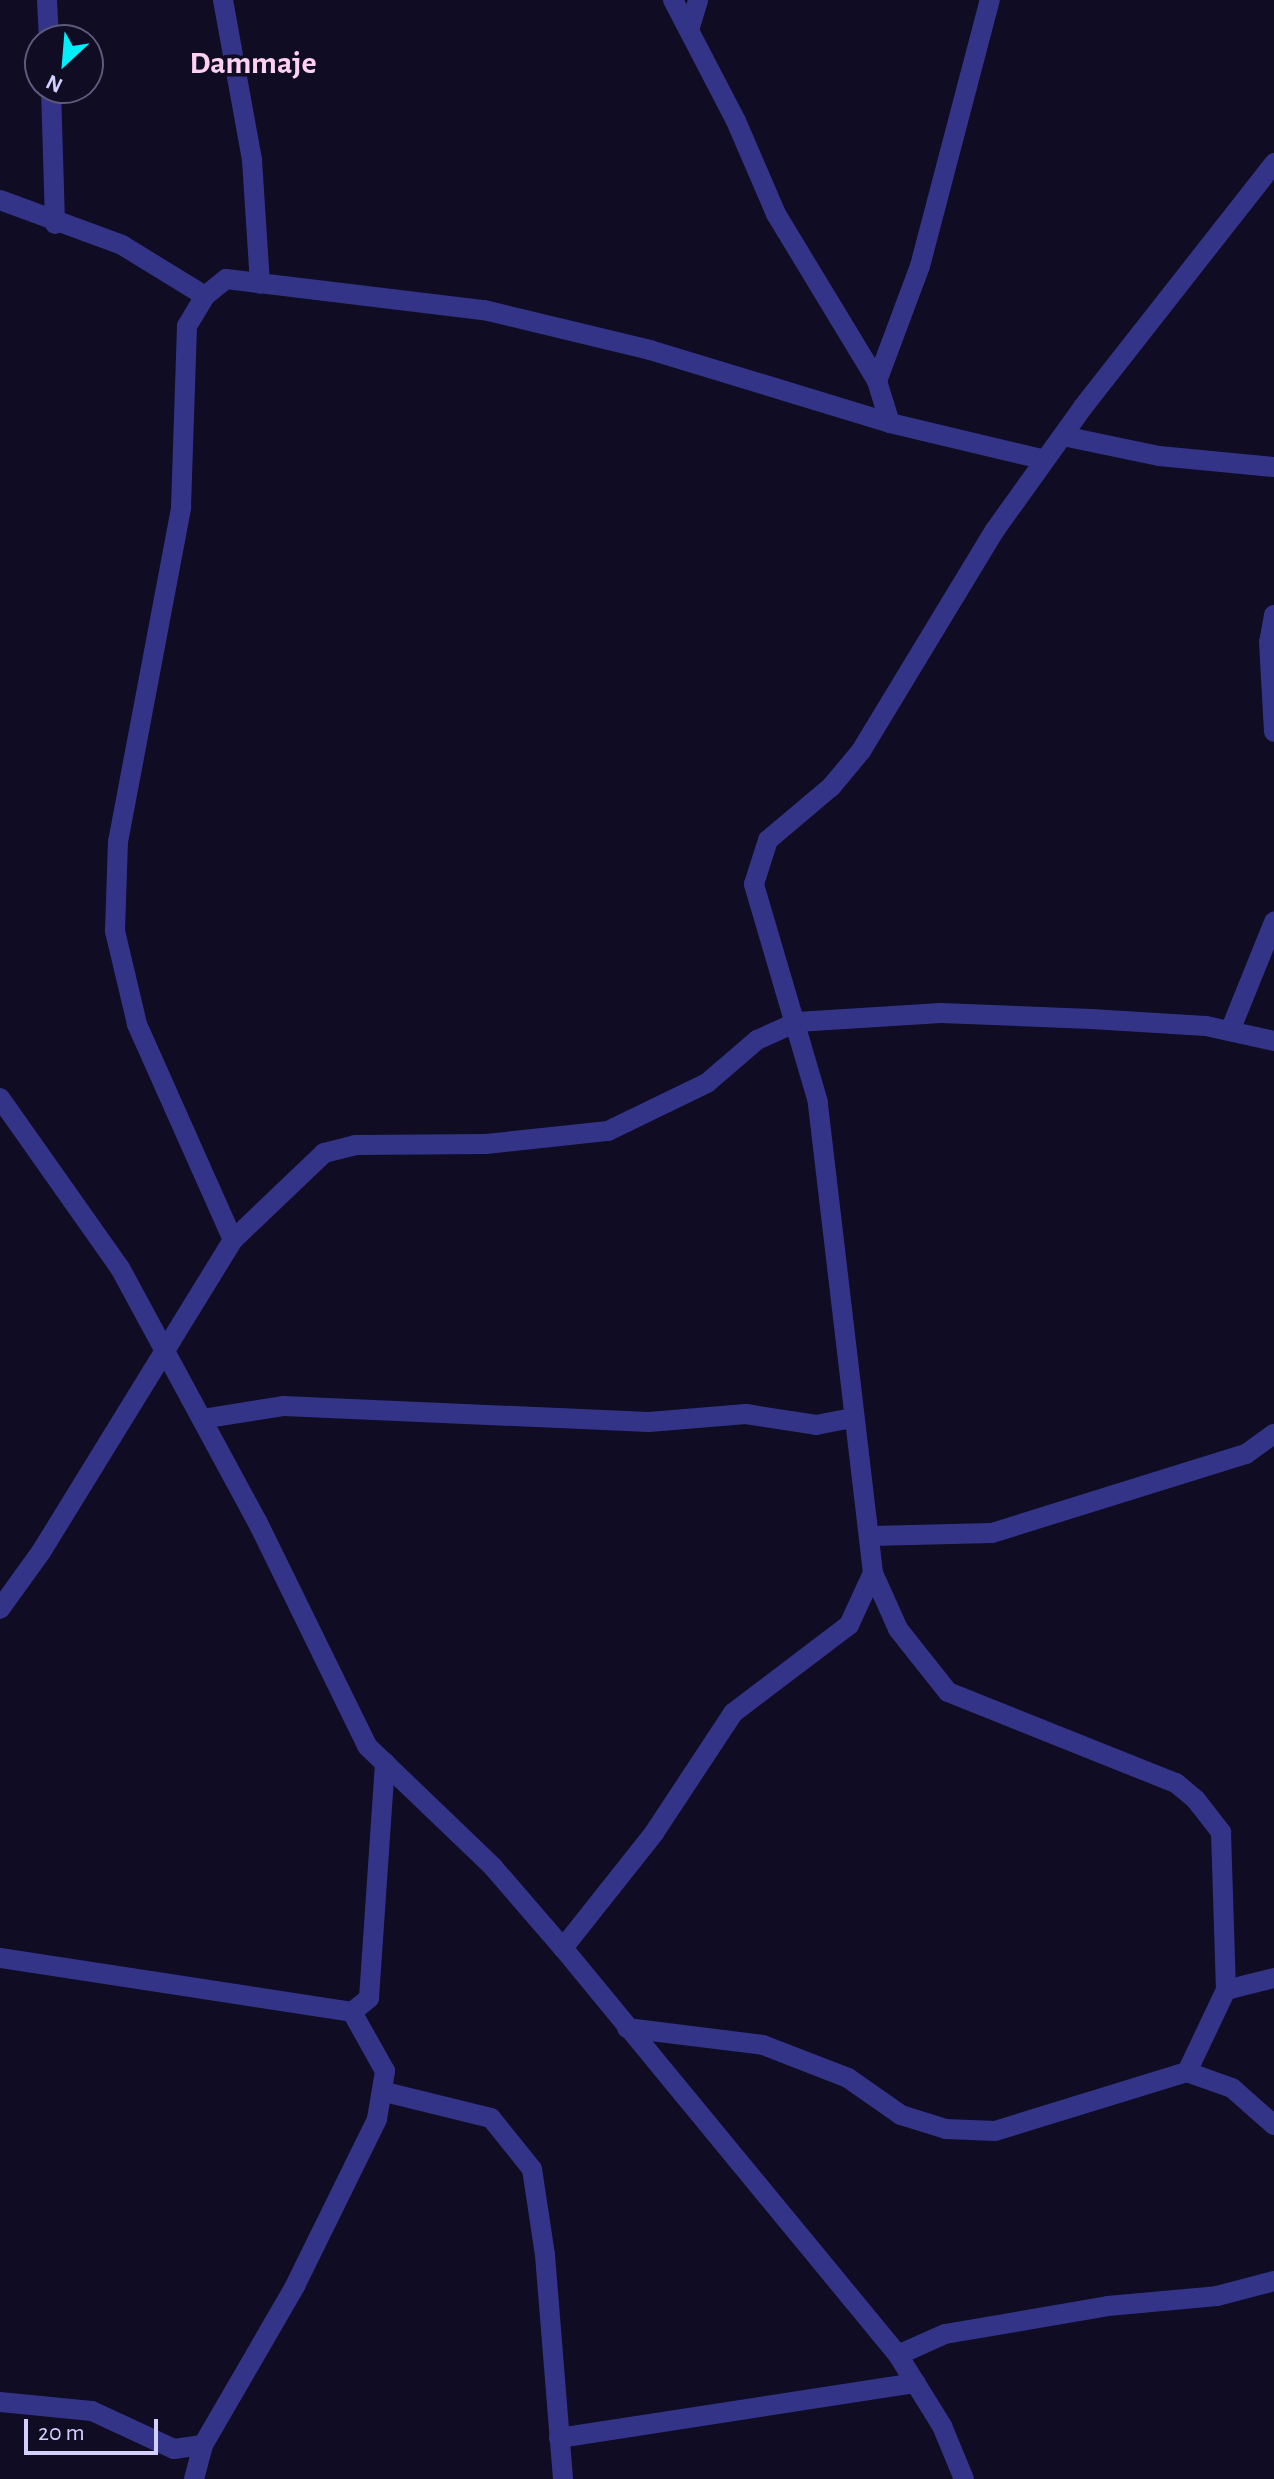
<!DOCTYPE html>
<html>
<head>
<meta charset="utf-8">
<style>
  body { margin:0 }
  #map { position:relative; width:1274px; height:2479px; overflow:hidden; background:#0f0c24; font-family:"Alegreya Sans",sans-serif }
  div>[style] { position:absolute }
  .street>* { height:20px; margin:-10px; padding:0 10px; transform-origin:10px; border-radius:10px; background:#333487 }
  span { translate:-50% -50%; white-space:nowrap; text-align:center; line-height:1.15; -webkit-text-stroke:7px #0f0c24; paint-order:stroke }
  .quarter-label { font-size:32px; color:#ffd1f1; font-weight:700 }
  .north { position:absolute; left:24px; top:24px; width:80px; height:80px; box-sizing:border-box; background:#0f0c24; border:2px solid #5d5a7c; border-radius:50%; rotate:206deg; font-size:22px; font-weight:700; line-height:32px; text-align:center; color:#d2cfff }
  .north::after { content:''; display:block; margin:auto; width:28px; height:36px; background:#00edfa; clip-path:polygon(50% 0,100% 100%,50% 72%,0 100%) }
  .scale { position:absolute; left:24px; top:2419px; width:134px; height:36px; box-sizing:border-box; border:4px solid #d2cfff; border-top:0; padding-left:10px; font-size:24px; line-height:28px; white-space:nowrap; color:#d2cfff; -webkit-text-stroke:6px #0f0c24; paint-order:stroke }
</style>
</head>
<body>
<div id="map">
  <div class="street">
    <div style="left:47px;top:0;width:40px;rotate:87.1deg"></div>
    <div style="left:223px;top:0;width:163px;rotate:79.7deg"></div>
    <div style="left:252px;top:160px;width:124px;rotate:86.3deg"></div>
    <div style="left:673px;top:0;width:136px;rotate:62.5deg"></div>
    <div style="left:736px;top:121px;width:101px;rotate:66.7deg"></div>
    <div style="left:776px;top:214px;width:195px;rotate:58.8deg"></div>
    <div style="left:877px;top:381px;width:44px;rotate:72.8deg"></div>
    <div style="left:689px;top:30px;width:31px;rotate:-73deg"></div>
    <div style="left:51px;top:88px;width:136px;rotate:88.3deg"></div>
    <div style="left:0;top:200px;width:130px;rotate:20.2deg"></div>
    <div style="left:122px;top:245px;width:97px;rotate:31.6deg"></div>
    <div style="left:877px;top:381px;width:123px;rotate:-69.5deg"></div>
    <div style="left:920px;top:266px;width:275px;rotate:-75.3deg"></div>
    <div style="left:1063px;top:436px;width:98px;rotate:11.8deg"></div>
    <div style="left:1159px;top:456px;width:116px;rotate:5.5deg"></div>
    <div style="left:1274px;top:615px;width:27px;rotate:100deg"></div>
    <div style="left:1269px;top:642px;width:90px;rotate:86.8deg"></div>
    <div style="left:1230px;top:1031px;width:118px;rotate:-68deg"></div>
    <div style="left:0;top:1098px;width:208px;rotate:54.8deg"></div>
    <div style="left:120px;top:1268px;width:288px;rotate:61.6deg"></div>
    <div style="left:257px;top:1521px;width:250px;rotate:63.9deg"></div>
    <div style="left:367px;top:1746px;width:175px;rotate:43.8deg"></div>
    <div style="left:493px;top:1867px;width:107px;rotate:49.2deg"></div>
    <div style="left:563px;top:1948px;width:527px;rotate:50.54deg"></div>
    <div style="left:898px;top:2355px;width:84px;rotate:58.2deg"></div>
    <div style="left:942px;top:2426px;width:57px;rotate:67.5deg"></div>
    <div style="left:233px;top:1240px;width:236px;rotate:-114deg"></div>
    <div style="left:137px;top:1024px;width:96px;rotate:-103.3deg"></div>
    <div style="left:115px;top:931px;width:89px;rotate:-88.1deg"></div>
    <div style="left:118px;top:842px;width:341px;rotate:-79.3deg"></div>
    <div style="left:181px;top:507px;width:181px;rotate:-88.1deg"></div>
    <div style="left:187px;top:326px;width:35px;rotate:-59deg"></div>
    <div style="left:205px;top:296px;width:27px;rotate:-39deg"></div>
    <div style="left:226px;top:279px;width:260px;rotate:6.9deg"></div>
    <div style="left:484px;top:310px;width:171px;rotate:13.5deg"></div>
    <div style="left:650px;top:350px;width:251px;rotate:16.9deg"></div>
    <div style="left:890px;top:423px;width:159px;rotate:13.4deg"></div>
    <div style="left:202px;top:1419px;width:82px;rotate:-9.1deg"></div>
    <div style="left:283px;top:1406px;width:366px;rotate:2.5deg"></div>
    <div style="left:649px;top:1422px;width:97px;rotate:-4.7deg"></div>
    <div style="left:746px;top:1414px;width:71px;rotate:8.9deg"></div>
    <div style="left:816px;top:1425px;width:38px;rotate:-11deg"></div>
    <div style="left:871px;top:1536px;width:121px;rotate:-1.4deg"></div>
    <div style="left:992px;top:1533px;width:266px;rotate:-17.3deg"></div>
    <div style="left:1246px;top:1454px;width:34px;rotate:-36deg"></div>
    <div style="left:873px;top:1573px;width:61px;rotate:65.9deg"></div>
    <div style="left:898px;top:1629px;width:80px;rotate:51.6deg"></div>
    <div style="left:948px;top:1692px;width:245px;rotate:21.8deg"></div>
    <div style="left:1176px;top:1783px;width:26px;rotate:40deg"></div>
    <div style="left:1196px;top:1800px;width:41px;rotate:52deg"></div>
    <div style="left:1221px;top:1832px;width:158px;rotate:88.2deg"></div>
    <div style="left:0;top:1609px;width:70px;rotate:-54.3deg"></div>
    <div style="left:41px;top:1552px;width:366px;rotate:-58.4deg"></div>
    <div style="left:233px;top:1240px;width:126px;rotate:-43.7deg"></div>
    <div style="left:324px;top:1153px;width:32px;rotate:-14deg"></div>
    <div style="left:355px;top:1145px;width:131px;rotate:-0.4deg"></div>
    <div style="left:486px;top:1144px;width:123px;rotate:-6.1deg"></div>
    <div style="left:608px;top:1131px;width:110px;rotate:-25.9deg"></div>
    <div style="left:707px;top:1083px;width:66px;rotate:-40.7deg"></div>
    <div style="left:757px;top:1040px;width:44px;rotate:-24.2deg"></div>
    <div style="left:797px;top:1022px;width:144px;rotate:-3.6deg"></div>
    <div style="left:941px;top:1013px;width:150px;rotate:2.3deg"></div>
    <div style="left:1091px;top:1019px;width:115px;rotate:3.5deg"></div>
    <div style="left:1206px;top:1026px;width:70px;rotate:12.4deg"></div>
    <div style="left:563px;top:1948px;width:147px;rotate:-51.6deg"></div>
    <div style="left:654px;top:1833px;width:144px;rotate:-56.6deg"></div>
    <div style="left:733px;top:1713px;width:146px;rotate:-37.2deg"></div>
    <div style="left:849px;top:1625px;width:57px;rotate:-65.2deg"></div>
    <div style="left:873px;top:1573px;width:474px;rotate:-96.7deg"></div>
    <div style="left:818px;top:1102px;width:227px;rotate:-106.4deg"></div>
    <div style="left:754px;top:884px;width:46px;rotate:-72.3deg"></div>
    <div style="left:768px;top:840px;width:82px;rotate:-40.1deg"></div>
    <div style="left:831px;top:787px;width:47px;rotate:-50.2deg"></div>
    <div style="left:861px;top:751px;width:258px;rotate:-58.8deg"></div>
    <div style="left:995px;top:530px;width:151px;rotate:-54.4deg"></div>
    <div style="left:1083px;top:407px;width:310px;rotate:-51.9deg"></div>
    <div style="left:0;top:1958px;width:356px;rotate:8.7deg"></div>
    <div style="left:352px;top:2012px;width:22px;rotate:-39deg"></div>
    <div style="left:369px;top:1998px;width:236px;rotate:-86.1deg"></div>
    <div style="left:627px;top:2028px;width:137px;rotate:7.1deg"></div>
    <div style="left:763px;top:2045px;width:91px;rotate:21.2deg"></div>
    <div style="left:848px;top:2078px;width:65px;rotate:34.9deg"></div>
    <div style="left:901px;top:2115px;width:47px;rotate:17.3deg"></div>
    <div style="left:946px;top:2129px;width:49px;rotate:2.3deg"></div>
    <div style="left:995px;top:2131px;width:201px;rotate:-17.1deg"></div>
    <div style="left:1187px;top:2072px;width:48px;rotate:19.6deg"></div>
    <div style="left:1232px;top:2088px;width:56px;rotate:41.4deg"></div>
    <div style="left:1187px;top:2072px;width:91px;rotate:-64.6deg"></div>
    <div style="left:1226px;top:1990px;width:49px;rotate:-14deg"></div>
    <div style="left:385px;top:2092px;width:109px;rotate:13.8deg"></div>
    <div style="left:491px;top:2118px;width:65px;rotate:51.2deg"></div>
    <div style="left:532px;top:2169px;width:87px;rotate:81.4deg"></div>
    <div style="left:545px;top:2255px;width:225px;rotate:85.4deg"></div>
    <div style="left:898px;top:2355px;width:51px;rotate:-24.1deg"></div>
    <div style="left:945px;top:2334px;width:165px;rotate:-9.7deg"></div>
    <div style="left:1108px;top:2306px;width:109px;rotate:-5.2deg"></div>
    <div style="left:1217px;top:2296px;width:59px;rotate:-14.7deg"></div>
    <div style="left:0;top:2402px;width:92px;rotate:5.6deg"></div>
    <div style="left:92px;top:2411px;width:90px;rotate:24.9deg"></div>
    <div style="left:174px;top:2449px;width:29px;rotate:-8deg"></div>
    <div style="left:203px;top:2445px;width:184px;rotate:-59.9deg"></div>
    <div style="left:295px;top:2286px;width:186px;rotate:-63.8deg"></div>
    <div style="left:377px;top:2119px;width:49px;rotate:-80.5deg"></div>
    <div style="left:385px;top:2071px;width:68px;rotate:-119.2deg"></div>
    <div style="left:559px;top:2438px;width:361px;rotate:-8.8deg"></div>
    <div style="left:194px;top:2479px;width:35px;rotate:-75deg"></div>
  </div>
  <div class="quarter-label">
    <span style="left:253px;top:63px">Dammaje</span>
  </div>
  <div class="north">N</div>
  <div class="scale">20 m</div>
</div>
</body>
</html>
